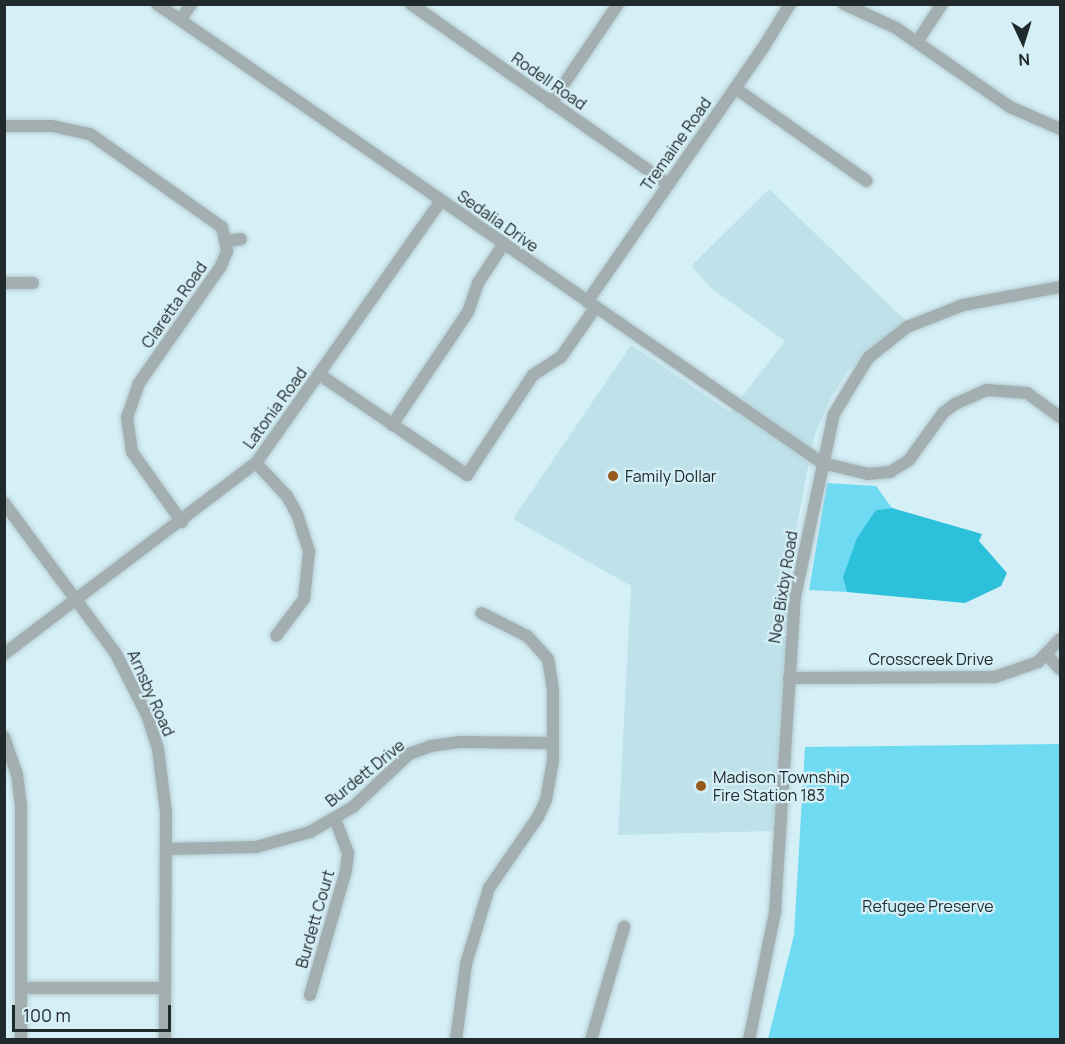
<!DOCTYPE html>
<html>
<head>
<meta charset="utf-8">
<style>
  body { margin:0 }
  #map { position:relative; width:1065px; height:1044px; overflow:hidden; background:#d5eff6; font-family:Manrope,sans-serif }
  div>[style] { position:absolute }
  .built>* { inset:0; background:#bfe2ea }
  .green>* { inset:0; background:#6fdbf2 }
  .water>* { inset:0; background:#2dc0db }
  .roads { filter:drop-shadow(0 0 2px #b4ccd2) drop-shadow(0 0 2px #b4ccd2) }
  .minor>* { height:12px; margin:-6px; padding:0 6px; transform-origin:6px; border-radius:6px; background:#a3aeb0 }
  .dots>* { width:16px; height:16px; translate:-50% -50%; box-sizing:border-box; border:3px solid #d5eff6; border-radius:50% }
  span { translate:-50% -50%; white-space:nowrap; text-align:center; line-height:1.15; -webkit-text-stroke:4.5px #d5eff6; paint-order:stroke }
  .street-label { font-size:16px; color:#202a2d }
  .poi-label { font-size:16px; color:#202a2d }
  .left { translate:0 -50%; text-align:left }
  .park-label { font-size:16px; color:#193035 }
  .frame { position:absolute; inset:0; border:6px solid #202a2d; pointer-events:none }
  .north { position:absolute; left:993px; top:12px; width:60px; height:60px; -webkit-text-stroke:4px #d5eff6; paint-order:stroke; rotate:176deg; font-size:16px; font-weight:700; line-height:24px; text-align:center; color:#202a2d }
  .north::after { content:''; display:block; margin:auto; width:21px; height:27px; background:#202a2d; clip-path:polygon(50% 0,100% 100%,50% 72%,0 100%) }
  .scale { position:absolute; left:12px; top:1005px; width:159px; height:27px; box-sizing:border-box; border:3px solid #202a2d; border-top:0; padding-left:8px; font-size:18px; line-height:21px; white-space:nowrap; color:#202a2d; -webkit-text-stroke:4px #d5eff6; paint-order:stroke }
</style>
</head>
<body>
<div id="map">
  <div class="built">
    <div style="clip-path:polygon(769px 189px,905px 320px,848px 371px,830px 399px,814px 437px,791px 555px,775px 831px,618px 835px,631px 586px,513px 519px,631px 345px,730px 412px,785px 341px,711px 288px,691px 266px)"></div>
  </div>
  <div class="green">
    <div style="clip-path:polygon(827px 483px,876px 486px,892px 508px,876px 510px,844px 577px,847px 592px,809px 590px)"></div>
    <div style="clip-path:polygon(1060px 744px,1060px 1039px,768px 1039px,794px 935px,805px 747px)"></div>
  </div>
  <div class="water">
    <div style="clip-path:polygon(892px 508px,982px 534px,979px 541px,1007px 573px,1001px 586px,965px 603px,847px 592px,843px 577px,857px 538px,876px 510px)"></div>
  </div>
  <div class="roads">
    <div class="minor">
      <div style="left:157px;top:4px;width:808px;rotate:34.61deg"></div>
      <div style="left:822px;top:463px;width:47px;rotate:13.4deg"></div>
      <div style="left:868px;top:474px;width:22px;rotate:-5deg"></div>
      <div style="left:890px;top:472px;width:22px;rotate:-32deg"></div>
      <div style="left:909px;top:460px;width:58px;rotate:-54.1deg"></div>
      <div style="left:943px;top:413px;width:15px;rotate:-37deg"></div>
      <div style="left:955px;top:404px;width:35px;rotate:-24deg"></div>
      <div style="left:987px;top:390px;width:40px;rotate:4.3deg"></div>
      <div style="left:1027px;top:393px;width:41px;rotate:36deg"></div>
      <div style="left:411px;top:4px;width:314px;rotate:35deg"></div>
      <div style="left:844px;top:4px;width:57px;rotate:24.8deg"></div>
      <div style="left:896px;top:28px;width:139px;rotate:34.7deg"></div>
      <div style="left:1010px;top:107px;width:55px;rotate:23.7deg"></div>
      <div style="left:181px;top:19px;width:18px;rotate:-56deg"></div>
      <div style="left:917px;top:42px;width:45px;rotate:-56.7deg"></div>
      <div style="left:735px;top:88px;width:161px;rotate:35.2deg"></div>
      <div style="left:551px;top:103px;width:120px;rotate:-55.9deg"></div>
      <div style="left:4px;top:126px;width:48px"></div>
      <div style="left:52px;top:126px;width:39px;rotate:12deg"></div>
      <div style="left:90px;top:134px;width:161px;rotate:35.2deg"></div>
      <div style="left:222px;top:227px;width:25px;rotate:78deg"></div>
      <div style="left:227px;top:251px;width:16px;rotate:112deg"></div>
      <div style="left:221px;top:266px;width:143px;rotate:125deg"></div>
      <div style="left:139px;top:383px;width:36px;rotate:109deg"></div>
      <div style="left:127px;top:417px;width:35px;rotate:82deg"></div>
      <div style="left:132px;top:452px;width:86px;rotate:54.5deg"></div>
      <div style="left:227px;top:241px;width:14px;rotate:-8deg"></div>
      <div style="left:4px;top:283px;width:29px"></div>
      <div style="left:587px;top:302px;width:309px;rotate:-55.3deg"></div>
      <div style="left:763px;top:48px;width:52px;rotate:-58.5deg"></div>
      <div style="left:320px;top:375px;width:178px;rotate:34.2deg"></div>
      <div style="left:467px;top:475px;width:120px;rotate:-56.6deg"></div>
      <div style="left:533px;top:375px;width:33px;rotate:-33deg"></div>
      <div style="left:561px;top:357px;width:60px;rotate:-55.2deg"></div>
      <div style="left:392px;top:425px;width:136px;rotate:-56.1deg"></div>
      <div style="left:468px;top:312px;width:31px;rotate:-71deg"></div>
      <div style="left:478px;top:283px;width:45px;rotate:-56.7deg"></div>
      <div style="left:256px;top:463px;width:45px;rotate:46.8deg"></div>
      <div style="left:287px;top:496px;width:21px;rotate:61deg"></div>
      <div style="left:297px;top:514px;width:40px;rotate:72deg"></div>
      <div style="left:309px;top:552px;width:47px;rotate:96.1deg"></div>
      <div style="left:304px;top:599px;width:46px;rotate:127.1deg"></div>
      <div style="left:4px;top:503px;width:188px;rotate:53.4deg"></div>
      <div style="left:116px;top:654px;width:68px;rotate:63.1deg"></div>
      <div style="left:147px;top:715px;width:36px;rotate:72deg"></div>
      <div style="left:158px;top:749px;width:64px;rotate:82.8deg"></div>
      <div style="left:166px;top:812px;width:228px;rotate:90.3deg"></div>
      <div style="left:4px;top:654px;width:316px;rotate:-37.2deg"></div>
      <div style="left:256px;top:463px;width:321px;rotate:-54.8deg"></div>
      <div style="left:1047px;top:655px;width:19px;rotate:47deg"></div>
      <div style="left:789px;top:678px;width:206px;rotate:-0.3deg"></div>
      <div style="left:995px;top:677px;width:46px;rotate:-19.2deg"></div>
      <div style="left:1038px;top:662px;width:32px;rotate:-46deg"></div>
      <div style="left:4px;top:737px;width:39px;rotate:71deg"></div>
      <div style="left:17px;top:774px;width:32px;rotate:83deg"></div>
      <div style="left:21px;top:806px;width:234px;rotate:90deg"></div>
      <div style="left:166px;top:849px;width:90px;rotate:-1.3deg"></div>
      <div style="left:256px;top:847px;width:56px;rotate:-15.5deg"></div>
      <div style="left:310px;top:832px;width:50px;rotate:-30.2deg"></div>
      <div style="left:353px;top:807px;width:77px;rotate:-43.4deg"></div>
      <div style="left:409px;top:754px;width:23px;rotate:-20deg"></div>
      <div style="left:431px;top:746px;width:28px;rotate:-8deg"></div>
      <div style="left:459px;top:742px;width:94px;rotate:0.6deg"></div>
      <div style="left:21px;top:988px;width:144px"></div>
      <div style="left:310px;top:995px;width:130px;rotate:-73.9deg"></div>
      <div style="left:346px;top:870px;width:17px;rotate:-83deg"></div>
      <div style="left:348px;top:853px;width:36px;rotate:-111deg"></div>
      <div style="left:456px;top:1040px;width:77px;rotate:-82.5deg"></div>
      <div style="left:466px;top:964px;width:79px;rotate:-73.2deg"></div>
      <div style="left:489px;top:888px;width:86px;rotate:-55.4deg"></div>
      <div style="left:538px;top:817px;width:19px;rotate:-65deg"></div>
      <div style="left:546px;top:800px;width:40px;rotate:-80deg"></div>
      <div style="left:553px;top:761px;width:71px;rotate:-90deg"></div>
      <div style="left:553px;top:690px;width:31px;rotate:-99deg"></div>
      <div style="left:548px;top:659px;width:31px;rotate:-132deg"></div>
      <div style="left:527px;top:636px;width:51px;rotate:-153.4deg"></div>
      <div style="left:591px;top:1040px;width:118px;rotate:-73.7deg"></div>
      <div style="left:749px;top:1040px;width:131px;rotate:-78.5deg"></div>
      <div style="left:775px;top:912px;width:316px;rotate:-86.4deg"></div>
      <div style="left:795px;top:597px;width:187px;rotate:-78deg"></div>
      <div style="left:834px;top:414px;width:66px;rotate:-58.7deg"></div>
      <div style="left:868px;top:358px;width:50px;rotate:-38.5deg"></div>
      <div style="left:907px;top:327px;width:60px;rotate:-21.4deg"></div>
      <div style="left:963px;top:305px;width:99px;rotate:-10.5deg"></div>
    </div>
  </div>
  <div class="dots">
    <div style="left:613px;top:476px;background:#955a19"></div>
    <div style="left:701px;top:786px;background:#955a19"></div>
  </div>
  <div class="street-label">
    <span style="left:549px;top:81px;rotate:35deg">Rodell Road</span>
    <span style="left:676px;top:144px;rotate:-55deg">Tremaine Road</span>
    <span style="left:498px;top:221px;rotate:35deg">Sedalia Drive</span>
    <span style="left:174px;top:305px;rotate:-55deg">Claretta Road</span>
    <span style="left:275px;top:408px;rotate:-54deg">Latonia Road</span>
    <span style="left:783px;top:587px;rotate:-81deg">Noe Bixby Road</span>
    <span style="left:931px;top:659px">Crosscreek Drive</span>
    <span style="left:151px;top:693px;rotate:66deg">Arnsby Road</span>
    <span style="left:365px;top:773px;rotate:-39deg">Burdett Drive</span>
    <span style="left:315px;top:919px;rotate:-74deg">Burdett Court</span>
  </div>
  <div class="poi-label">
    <span class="left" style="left:625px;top:476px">Family Dollar</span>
    <span class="left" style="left:713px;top:786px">Madison Township<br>Fire Station 183</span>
  </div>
  <div class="park-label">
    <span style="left:928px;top:906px">Refugee Preserve</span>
  </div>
  <div class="frame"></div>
  <div class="north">N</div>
  <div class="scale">100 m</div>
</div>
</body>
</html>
